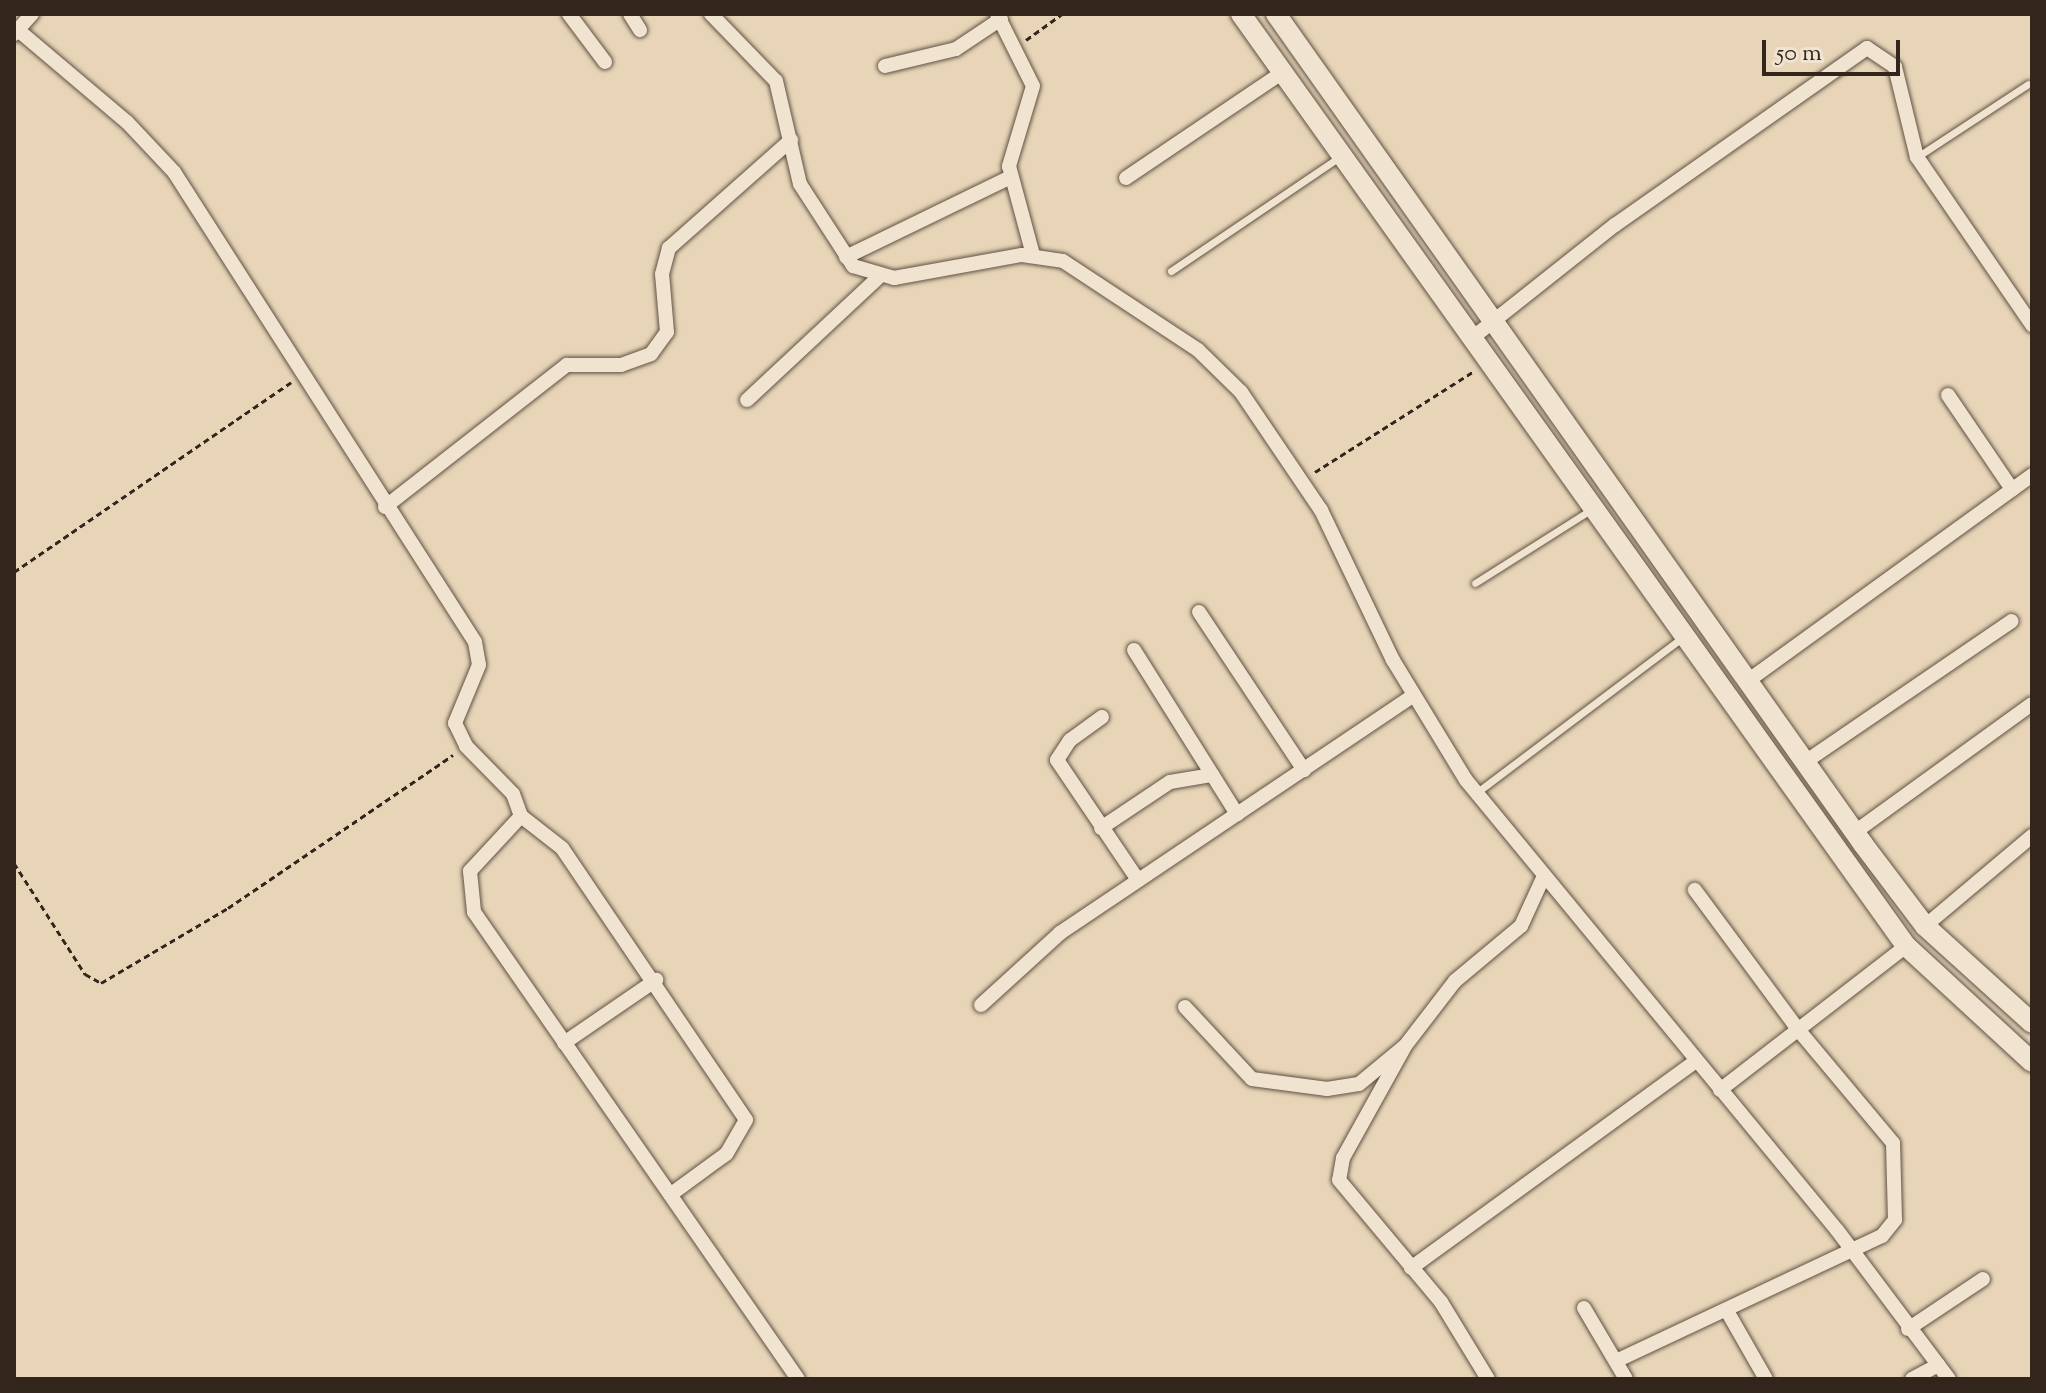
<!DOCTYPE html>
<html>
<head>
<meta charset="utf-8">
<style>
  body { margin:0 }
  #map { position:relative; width:2046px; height:1393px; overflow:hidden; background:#e8d5b8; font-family:"Sorts Mill Goudy",serif }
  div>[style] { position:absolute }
  .path>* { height:3px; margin-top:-1.5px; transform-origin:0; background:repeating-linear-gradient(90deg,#32261c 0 6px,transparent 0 10px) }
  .roads { filter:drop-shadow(0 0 2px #605243) drop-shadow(0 0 2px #605243) }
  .lane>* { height:7px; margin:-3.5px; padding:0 3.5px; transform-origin:3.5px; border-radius:3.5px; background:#f0e4d1 }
  .street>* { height:14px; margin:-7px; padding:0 7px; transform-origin:7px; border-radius:7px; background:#f0e4d1 }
  .secondary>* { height:20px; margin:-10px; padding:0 10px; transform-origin:10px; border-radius:10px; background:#f0e4d1 }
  span { translate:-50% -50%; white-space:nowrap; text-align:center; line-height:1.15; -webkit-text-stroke:7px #f0e4d1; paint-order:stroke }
  .frame { position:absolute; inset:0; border:16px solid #32261c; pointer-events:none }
  .scale { position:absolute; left:1762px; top:40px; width:138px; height:36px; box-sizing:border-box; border:4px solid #32261c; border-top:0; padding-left:10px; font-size:24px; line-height:28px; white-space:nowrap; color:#32261c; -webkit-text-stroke:6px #f0e4d1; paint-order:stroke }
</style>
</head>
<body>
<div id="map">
  <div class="path">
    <div style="left:1026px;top:40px;width:44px;rotate:-35.8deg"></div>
    <div style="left:1315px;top:472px;width:188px;rotate:-32.4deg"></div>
    <div style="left:14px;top:572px;width:336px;rotate:-34.4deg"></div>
    <div style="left:14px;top:863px;width:132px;rotate:57.4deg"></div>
    <div style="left:85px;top:974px;width:18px;rotate:29deg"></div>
    <div style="left:101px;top:983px;width:147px;rotate:-30.6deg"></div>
    <div style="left:228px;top:908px;width:272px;rotate:-34.2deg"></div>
  </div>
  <div class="roads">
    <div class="lane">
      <div style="left:1917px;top:157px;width:133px;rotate:-33.3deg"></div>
      <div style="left:1171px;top:271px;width:205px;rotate:-34.1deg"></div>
      <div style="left:1475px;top:583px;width:138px;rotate:-32.3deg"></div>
      <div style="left:1476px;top:793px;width:258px;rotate:-37deg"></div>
    </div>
    <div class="street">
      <div style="left:569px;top:14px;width:60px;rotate:53.1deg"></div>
      <div style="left:630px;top:14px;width:19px;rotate:58deg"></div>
      <div style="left:711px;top:14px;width:93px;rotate:45.9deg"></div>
      <div style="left:776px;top:81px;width:106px;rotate:76.9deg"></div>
      <div style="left:800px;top:184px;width:98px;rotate:57.1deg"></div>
      <div style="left:853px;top:266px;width:43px;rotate:16.3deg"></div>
      <div style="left:894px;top:278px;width:130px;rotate:-10.2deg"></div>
      <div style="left:1022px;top:255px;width:41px;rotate:8.3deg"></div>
      <div style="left:1063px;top:261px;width:162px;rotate:33.4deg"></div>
      <div style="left:1198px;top:350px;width:60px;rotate:44.3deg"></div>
      <div style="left:1241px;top:392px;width:143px;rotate:55.9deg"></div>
      <div style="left:1321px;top:510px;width:166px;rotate:64.4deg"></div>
      <div style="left:1393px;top:660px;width:140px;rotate:58.7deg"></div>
      <div style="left:1466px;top:780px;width:583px;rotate:50.5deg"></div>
      <div style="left:1837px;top:1230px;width:186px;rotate:53.1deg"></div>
      <div style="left:997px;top:14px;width:80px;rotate:63.4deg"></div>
      <div style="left:1033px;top:86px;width:84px;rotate:106.7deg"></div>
      <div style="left:1009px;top:166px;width:92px;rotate:74.9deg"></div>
      <div style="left:18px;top:30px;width:143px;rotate:40.2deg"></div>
      <div style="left:127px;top:122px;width:69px;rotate:46.8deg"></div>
      <div style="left:174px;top:172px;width:558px;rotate:57.36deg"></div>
      <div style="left:475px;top:642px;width:23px;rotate:80deg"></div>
      <div style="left:479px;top:665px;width:63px;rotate:112.5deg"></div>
      <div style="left:455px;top:723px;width:25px;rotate:64deg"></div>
      <div style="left:466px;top:746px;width:67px;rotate:45.6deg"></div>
      <div style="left:513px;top:794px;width:23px;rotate:70deg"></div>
      <div style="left:521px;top:816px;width:75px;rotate:132.8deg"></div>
      <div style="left:470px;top:871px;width:41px;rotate:84.4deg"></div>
      <div style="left:474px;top:912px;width:568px;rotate:55.25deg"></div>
      <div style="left:14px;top:34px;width:27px;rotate:-48deg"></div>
      <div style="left:885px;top:66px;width:73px;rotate:-13.5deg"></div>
      <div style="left:956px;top:49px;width:54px;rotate:-33.7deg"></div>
      <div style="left:1126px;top:178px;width:189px;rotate:-34deg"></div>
      <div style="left:846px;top:257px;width:181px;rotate:-25.9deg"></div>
      <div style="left:1471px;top:339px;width:184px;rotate:-38.4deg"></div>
      <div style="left:1615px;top:225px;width:308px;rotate:-35.1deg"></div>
      <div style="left:1867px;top:48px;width:34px;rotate:34deg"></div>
      <div style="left:1895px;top:67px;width:93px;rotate:76.3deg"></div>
      <div style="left:1917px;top:157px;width:204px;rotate:55.6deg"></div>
      <div style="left:1948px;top:395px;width:114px;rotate:55.8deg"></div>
      <div style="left:747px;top:400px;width:179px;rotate:-43deg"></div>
      <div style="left:385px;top:507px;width:231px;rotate:-38deg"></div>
      <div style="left:567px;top:365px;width:54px"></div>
      <div style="left:621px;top:365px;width:32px;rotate:-20deg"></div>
      <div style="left:651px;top:354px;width:27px;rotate:-54deg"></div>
      <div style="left:667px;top:332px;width:58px;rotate:-94.9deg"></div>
      <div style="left:662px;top:274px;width:27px;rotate:-75deg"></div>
      <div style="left:669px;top:248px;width:163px;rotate:-41.5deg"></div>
      <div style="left:1199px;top:612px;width:190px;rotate:56.4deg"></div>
      <div style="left:1134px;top:650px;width:194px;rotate:57.9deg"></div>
      <div style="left:1749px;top:680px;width:349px;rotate:-35.9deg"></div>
      <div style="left:1102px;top:717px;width:39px;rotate:144deg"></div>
      <div style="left:1070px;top:740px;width:24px;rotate:123deg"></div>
      <div style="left:1057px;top:760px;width:145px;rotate:56deg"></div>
      <div style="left:1805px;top:762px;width:250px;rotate:-34.3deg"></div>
      <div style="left:521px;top:816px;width:52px;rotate:38deg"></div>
      <div style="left:562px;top:848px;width:328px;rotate:55.9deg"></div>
      <div style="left:746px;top:1120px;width:39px;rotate:120deg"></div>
      <div style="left:726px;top:1154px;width:69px;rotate:143.8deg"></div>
      <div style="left:1101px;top:828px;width:83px;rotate:-33.7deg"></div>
      <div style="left:1170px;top:782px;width:43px;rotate:-9.5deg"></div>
      <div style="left:1855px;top:832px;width:218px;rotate:-35.9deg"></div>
      <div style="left:1925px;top:926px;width:140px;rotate:-40.1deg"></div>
      <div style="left:981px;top:1005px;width:107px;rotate:-42.3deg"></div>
      <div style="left:1060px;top:933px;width:425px;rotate:-33.9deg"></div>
      <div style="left:1185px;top:1007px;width:98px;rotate:47.1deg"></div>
      <div style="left:1252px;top:1079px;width:76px;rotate:7.6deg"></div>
      <div style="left:1327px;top:1089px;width:32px;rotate:-9deg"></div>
      <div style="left:1359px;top:1084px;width:60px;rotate:-39.6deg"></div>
      <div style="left:1405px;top:1046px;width:82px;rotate:-52.4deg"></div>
      <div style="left:1455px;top:981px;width:86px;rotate:-39.8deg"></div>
      <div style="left:1521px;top:926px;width:53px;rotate:-65.4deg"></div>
      <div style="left:564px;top:1043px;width:112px;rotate:-34.4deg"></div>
      <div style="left:1404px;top:1048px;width:126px;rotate:119deg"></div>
      <div style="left:1343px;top:1158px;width:22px;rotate:100deg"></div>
      <div style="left:1339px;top:1180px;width:159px;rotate:50.1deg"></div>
      <div style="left:1441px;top:1302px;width:90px;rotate:58.6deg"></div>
      <div style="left:1720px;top:1090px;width:235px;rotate:-37.7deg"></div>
      <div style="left:1411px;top:1268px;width:352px;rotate:-36deg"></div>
      <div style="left:1584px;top:1308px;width:82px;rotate:59.4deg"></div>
      <div style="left:1727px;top:1311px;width:78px;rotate:60.2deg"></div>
      <div style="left:1908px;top:1329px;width:90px;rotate:-33.7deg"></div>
      <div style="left:1616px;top:1361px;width:294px;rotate:-25.2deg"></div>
      <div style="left:1882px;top:1236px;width:21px;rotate:-51deg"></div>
      <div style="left:1895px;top:1220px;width:77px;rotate:-91.5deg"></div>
      <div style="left:1893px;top:1143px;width:150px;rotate:-129.9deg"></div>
      <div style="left:1797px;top:1028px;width:172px;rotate:-126.5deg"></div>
      <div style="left:1912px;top:1379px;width:30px;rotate:-28deg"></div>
    </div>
    <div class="secondary">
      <div style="left:1241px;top:14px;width:1145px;rotate:54.49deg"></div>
      <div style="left:1906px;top:946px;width:171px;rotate:42.6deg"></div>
      <div style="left:1276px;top:14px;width:1017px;rotate:54.73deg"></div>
      <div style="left:1863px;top:844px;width:103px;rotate:52.9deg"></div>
      <div style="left:1925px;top:926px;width:144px;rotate:42.2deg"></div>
    </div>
  </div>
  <div class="frame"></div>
  <div class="scale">50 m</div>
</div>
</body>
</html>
